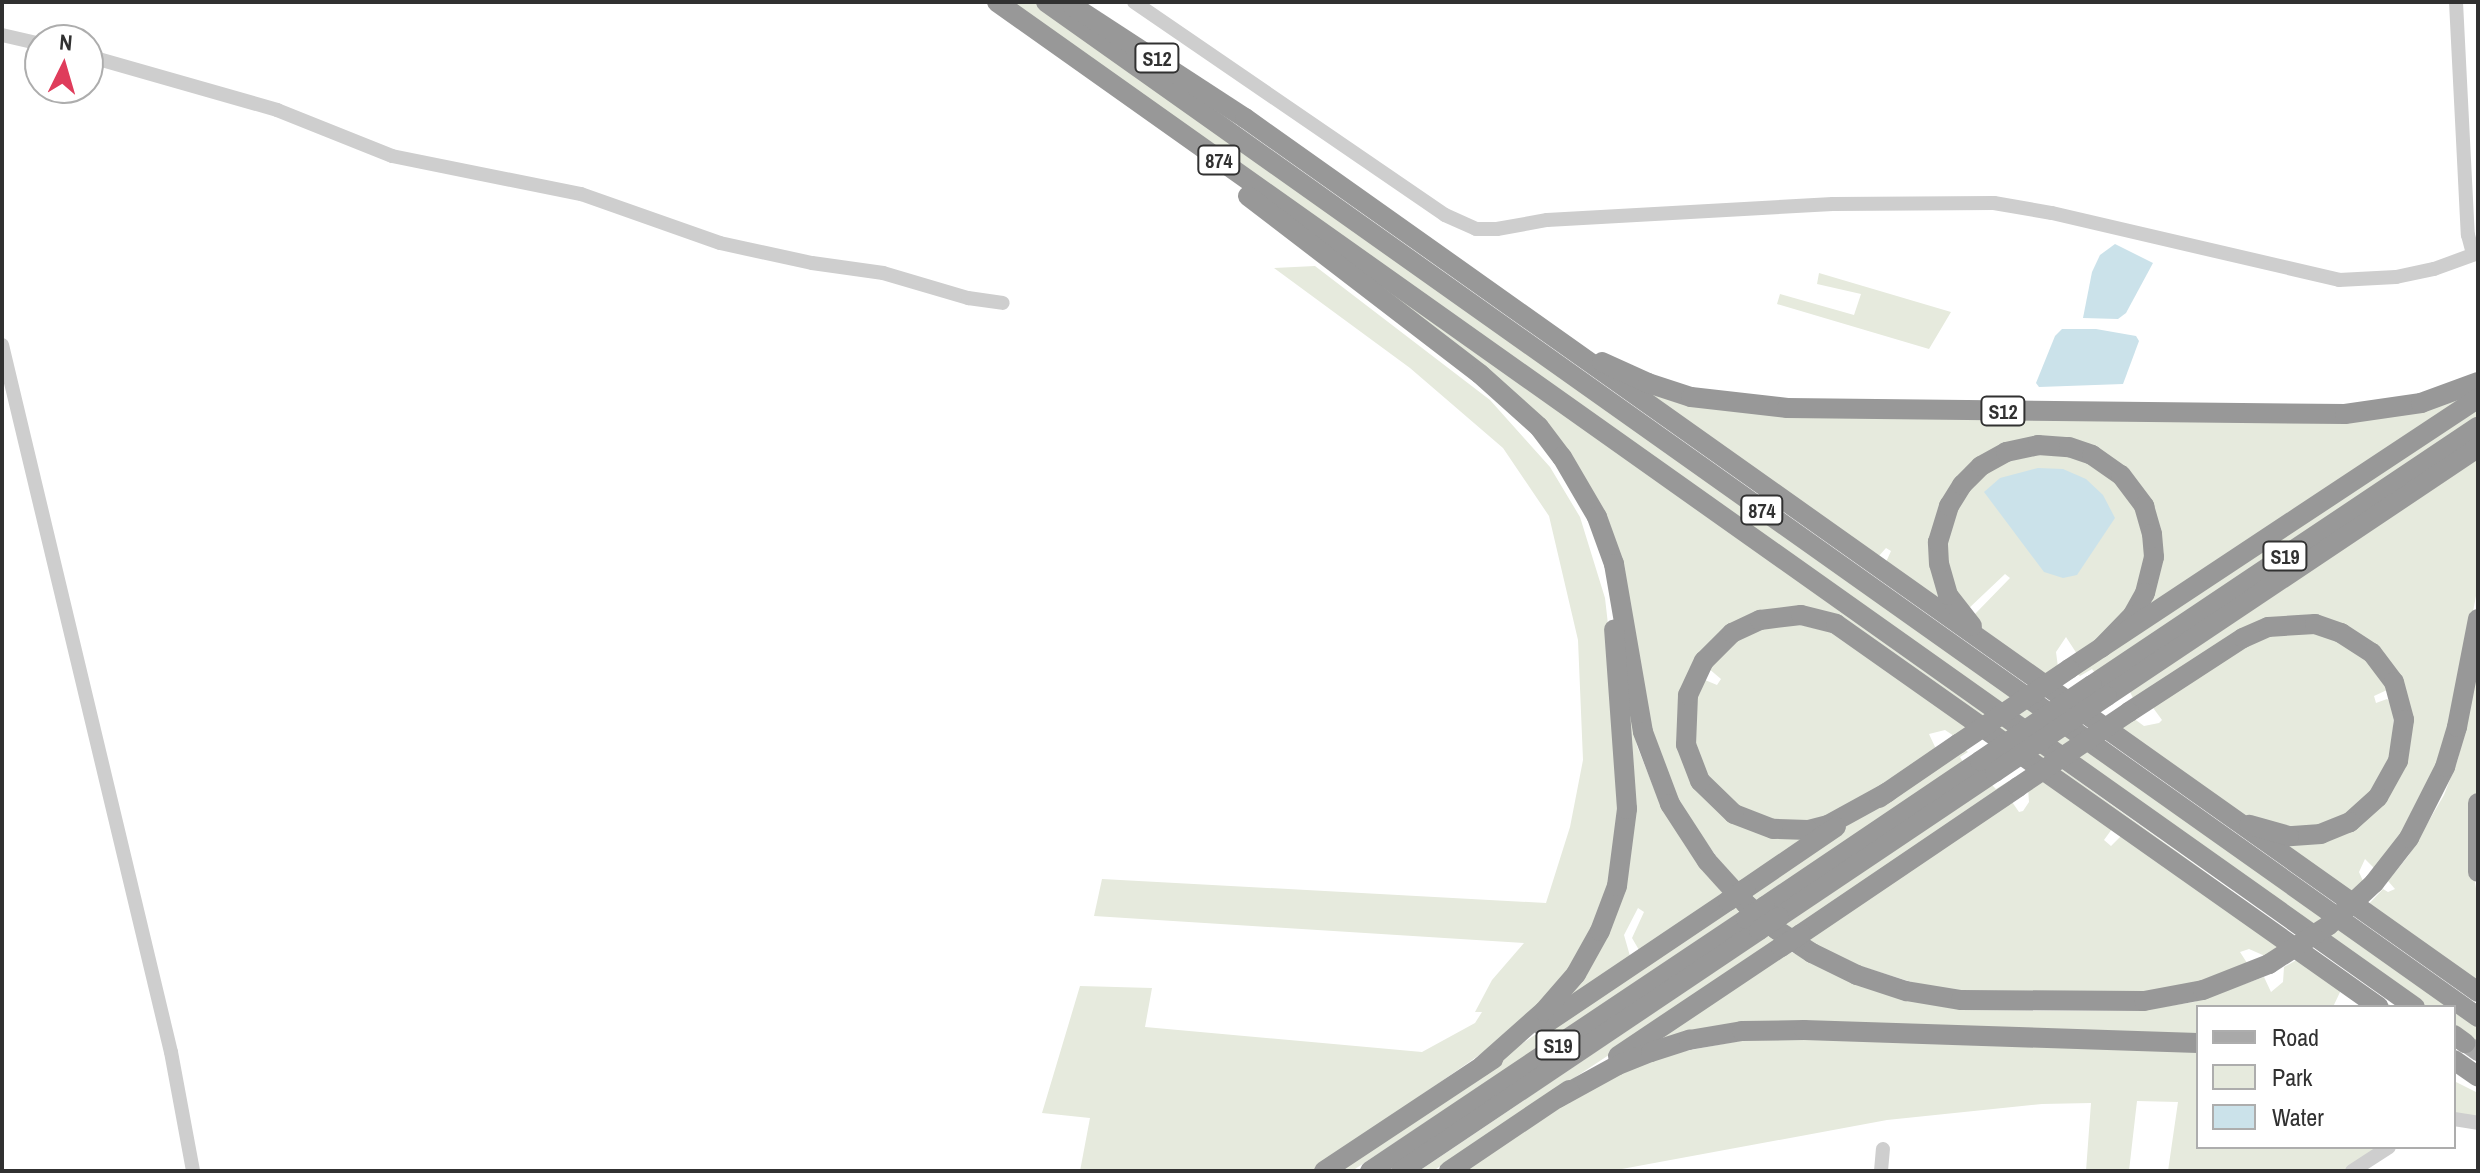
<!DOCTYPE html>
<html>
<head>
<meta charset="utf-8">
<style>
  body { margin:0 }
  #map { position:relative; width:2480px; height:1173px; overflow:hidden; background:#fff; font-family:"Archivo Narrow",sans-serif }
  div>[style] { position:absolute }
  .green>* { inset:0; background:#e6eadd }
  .water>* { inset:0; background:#cbe2ea }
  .minor>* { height:14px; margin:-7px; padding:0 7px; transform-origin:7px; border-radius:7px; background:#cecece }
  .major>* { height:18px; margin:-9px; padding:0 9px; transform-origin:9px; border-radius:9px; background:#a9a9a9 }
  .highway>* { height:20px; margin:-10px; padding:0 10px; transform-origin:10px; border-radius:10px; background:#989898 }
  .highway-bridge>* { height:20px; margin:-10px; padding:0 10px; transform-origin:10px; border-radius:10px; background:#989898 }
  span { translate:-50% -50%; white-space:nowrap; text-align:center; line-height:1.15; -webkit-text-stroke:8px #fff; paint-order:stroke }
  .shield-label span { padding:2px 6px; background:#fff; border:2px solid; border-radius:6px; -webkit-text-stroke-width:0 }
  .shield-label { font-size:20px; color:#313131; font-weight:700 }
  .frame { position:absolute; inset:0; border:4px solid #313131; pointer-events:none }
  .legend { position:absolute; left:2196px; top:1005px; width:260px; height:144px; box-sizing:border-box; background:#fff; border:2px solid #adadad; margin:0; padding:10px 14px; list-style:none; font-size:24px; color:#313131 }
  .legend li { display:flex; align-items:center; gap:16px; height:40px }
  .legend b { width:40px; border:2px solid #adadad }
  .north { position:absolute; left:24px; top:24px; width:80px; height:80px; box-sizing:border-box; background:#fff; border:2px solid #adadad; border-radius:50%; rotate:5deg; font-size:22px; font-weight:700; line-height:32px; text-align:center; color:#313131 }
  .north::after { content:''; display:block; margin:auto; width:28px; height:36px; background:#df3c5b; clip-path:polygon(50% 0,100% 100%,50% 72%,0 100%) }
</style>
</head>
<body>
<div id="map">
  <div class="green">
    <div style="clip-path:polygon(1008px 2px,1034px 2px,2478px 1024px,2478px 1045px,2454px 1028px,2454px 1007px,2424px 1007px)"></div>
    <div style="clip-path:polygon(1313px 238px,1774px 562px,2393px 1007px,2384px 1007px,1852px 628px,1741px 622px,1682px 702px,1715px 805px,1816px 835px,1737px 886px,1674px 796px,1645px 712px,1578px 470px)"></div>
    <div style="clip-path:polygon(1315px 266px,1490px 400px,1550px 467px,1580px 517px,1605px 598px,1609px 633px,1621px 787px,1610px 891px,1572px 969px,1514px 1031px,1312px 1171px,1080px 1171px,1090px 1118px,1042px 1113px,1080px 986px,1152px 988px,1145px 1027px,1422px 1052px,1475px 1023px,1482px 1012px,1475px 1012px,1492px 980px,1524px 943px,1094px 916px,1102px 879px,1546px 903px,1570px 827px,1583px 760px,1578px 640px,1549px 516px,1503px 448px,1410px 368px,1274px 268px)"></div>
    <div style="clip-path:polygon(1819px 273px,1951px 312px,1929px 349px,1777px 304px,1780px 294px,1854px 315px,1861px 294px,1817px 284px)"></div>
    <div style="clip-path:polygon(1620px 379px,1667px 396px,2251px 421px,2477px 392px,2139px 617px,2160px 550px,2102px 455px,2013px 445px,1940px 512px,1952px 612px,1886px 562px,1891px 551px,1886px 548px,1878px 557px)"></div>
    <div style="clip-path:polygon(2478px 403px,2478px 416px,2095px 673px,2092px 669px,2080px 676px,2074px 672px)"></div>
    <div style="clip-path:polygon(2053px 451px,2109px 470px,2136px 502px,2148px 562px,2123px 618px,2077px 654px,2066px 637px,2056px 652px,2058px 667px,2045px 675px,1976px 624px,1975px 614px,2010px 578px,2005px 574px,1967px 610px,1953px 592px,1945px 542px,1960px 497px,1998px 463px)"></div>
    <div style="clip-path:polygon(2478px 459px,2478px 585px,2460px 682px,2437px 770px,2404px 833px,2374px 868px,2365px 859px,2359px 872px,2363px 881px,2349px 896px,2268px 839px,2300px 842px,2398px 780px,2396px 678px,2312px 618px,2133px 698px,2130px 692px)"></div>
    <div style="clip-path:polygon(1787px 622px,1840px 634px,1971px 725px,1954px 736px,1945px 730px,1929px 734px,1936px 749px,1830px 818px,1781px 824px,1739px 809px,1700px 766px,1690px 714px,1705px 680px,1717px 685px,1721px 679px,1708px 668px,1745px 633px)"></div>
    <div style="clip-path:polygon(2295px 629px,2350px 643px,2380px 671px,2387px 690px,2374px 696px,2376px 703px,2387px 699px,2395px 706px,2389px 771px,2346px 818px,2294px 831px,2244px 816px,2118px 728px,2133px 718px,2144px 726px,2159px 723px,2162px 720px,2151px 705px,2248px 641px)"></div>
    <div style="clip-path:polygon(2478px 668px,2478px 768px,2471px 857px,2478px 901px,2478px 985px,2365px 908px,2383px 889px,2388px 892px,2395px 889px,2388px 881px,2409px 855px,2444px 795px,2458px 759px)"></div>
    <div style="clip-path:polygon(1624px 679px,1637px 746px,1657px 796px,1688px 850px,1724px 895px,1639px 950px,1632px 938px,1644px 912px,1638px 908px,1624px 935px,1630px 956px,1553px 1011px,1617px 900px)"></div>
    <div style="clip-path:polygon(1963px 748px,1968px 752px,1960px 757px,1963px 762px,1497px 1075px,1352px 1171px,1332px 1171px)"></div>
    <div style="clip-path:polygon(2045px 776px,2112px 829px,2104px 840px,2111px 846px,2122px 835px,2284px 945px,2265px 956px,2249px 949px,2240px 952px,2249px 966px,2234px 973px,2148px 994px,1940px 991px,1841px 960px,1804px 937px,2010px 799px,2019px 812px,2023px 811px,2029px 802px,2028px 788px)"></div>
    <div style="clip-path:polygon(2009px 781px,2015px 784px,1809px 923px,1433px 1171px,1419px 1171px,1992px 785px,1996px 789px)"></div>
    <div style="clip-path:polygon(1786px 950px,1912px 1001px,1962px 1010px,2137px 1011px,2194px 1002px,2264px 977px,2271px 992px,2283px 982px,2284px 967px,2300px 958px,2341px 990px,2333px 1007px,2198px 1007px,2198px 1037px,1794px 1025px,1642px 1051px)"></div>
    <div style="clip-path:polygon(1755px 1038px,2198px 1050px,2198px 1147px,2380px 1147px,2343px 1171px,2168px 1171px,2178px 1102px,2137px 1101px,2129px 1171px,2086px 1171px,2091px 1103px,2042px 1104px,1887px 1120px,1611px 1171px,1459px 1171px,1560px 1105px,1616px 1074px,1664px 1055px)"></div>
    <div style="clip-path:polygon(2454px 1081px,2478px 1093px,2478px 1119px,2454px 1116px)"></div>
  </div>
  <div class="water">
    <div style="clip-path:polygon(2115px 244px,2153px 263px,2126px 313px,2118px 319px,2083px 318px,2092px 272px,2100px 255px)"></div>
    <div style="clip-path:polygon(2062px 329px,2096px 329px,2136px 336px,2139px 341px,2123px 384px,2039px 387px,2036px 383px,2055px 336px)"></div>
    <div style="clip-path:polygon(2038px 468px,2063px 469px,2086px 479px,2103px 495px,2115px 518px,2077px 575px,2063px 578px,2044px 572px,1984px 492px,2000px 478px)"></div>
  </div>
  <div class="minor">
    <div style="left:1134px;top:2px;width:377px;rotate:34.4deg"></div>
    <div style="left:1445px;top:215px;width:34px;rotate:24deg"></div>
    <div style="left:1476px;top:229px;width:21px"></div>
    <div style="left:1497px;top:229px;width:51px;rotate:-10.2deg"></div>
    <div style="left:1547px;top:220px;width:286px;rotate:-3.2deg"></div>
    <div style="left:1833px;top:204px;width:161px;rotate:-0.4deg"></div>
    <div style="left:1994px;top:203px;width:59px;rotate:9.8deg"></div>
    <div style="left:2052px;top:213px;width:295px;rotate:13.1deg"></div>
    <div style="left:2339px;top:280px;width:57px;rotate:-3deg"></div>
    <div style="left:2396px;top:277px;width:39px;rotate:-12deg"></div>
    <div style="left:2434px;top:269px;width:47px;rotate:-20deg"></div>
    <div style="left:2456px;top:2px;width:233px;rotate:87.1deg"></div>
    <div style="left:2468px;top:235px;width:20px;rotate:75deg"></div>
    <div style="left:2px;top:35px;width:39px;rotate:13deg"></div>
    <div style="left:88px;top:56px;width:197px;rotate:15.9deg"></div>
    <div style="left:277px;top:110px;width:124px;rotate:21.8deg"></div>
    <div style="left:392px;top:156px;width:193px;rotate:11.4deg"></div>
    <div style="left:581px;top:194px;width:147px;rotate:19.4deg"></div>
    <div style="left:720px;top:243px;width:94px;rotate:12.3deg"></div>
    <div style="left:812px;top:263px;width:72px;rotate:8deg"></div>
    <div style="left:883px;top:273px;width:89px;rotate:16.4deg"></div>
    <div style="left:968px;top:298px;width:35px;rotate:8deg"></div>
    <div style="left:2px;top:345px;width:727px;rotate:76.56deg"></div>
    <div style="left:171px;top:1052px;width:121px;rotate:79.5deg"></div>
    <div style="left:2454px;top:1119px;width:24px;rotate:9deg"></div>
    <div style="left:1881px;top:1171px;width:22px;rotate:-85deg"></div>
    <div style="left:2352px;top:1171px;width:44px;rotate:-33deg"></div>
  </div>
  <div class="major">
    <div style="left:2465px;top:1043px;width:16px;rotate:35deg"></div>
  </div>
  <div class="highway">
    <div style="left:997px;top:2px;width:1738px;rotate:35.33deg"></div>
    <div style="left:1046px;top:2px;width:1755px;rotate:35.33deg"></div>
    <div style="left:1073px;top:6px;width:205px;rotate:33.1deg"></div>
    <div style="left:1245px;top:118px;width:1511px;rotate:35.33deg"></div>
    <div style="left:1248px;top:196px;width:292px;rotate:37.5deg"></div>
    <div style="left:1480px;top:374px;width:79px;rotate:41.9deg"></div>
    <div style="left:1539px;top:427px;width:38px;rotate:53deg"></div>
    <div style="left:1562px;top:457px;width:69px;rotate:59.7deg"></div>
    <div style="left:1597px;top:517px;width:50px;rotate:70.1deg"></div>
    <div style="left:1614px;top:564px;width:170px;rotate:80.2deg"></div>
    <div style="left:1643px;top:732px;width:77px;rotate:69.4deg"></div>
    <div style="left:1670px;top:804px;width:68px;rotate:57deg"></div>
    <div style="left:1707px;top:861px;width:58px;rotate:47.8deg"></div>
    <div style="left:1746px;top:904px;width:40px;rotate:40deg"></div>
    <div style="left:1777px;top:930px;width:42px;rotate:33.3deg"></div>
    <div style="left:1812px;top:953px;width:50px;rotate:26.1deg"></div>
    <div style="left:1857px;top:975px;width:52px;rotate:18.1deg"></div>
    <div style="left:1906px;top:991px;width:56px;rotate:9.3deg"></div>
    <div style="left:1961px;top:1000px;width:183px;rotate:0.3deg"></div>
    <div style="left:2144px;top:1001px;width:60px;rotate:-10.6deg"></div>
    <div style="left:2203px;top:990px;width:71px;rotate:-21.5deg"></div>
    <div style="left:1602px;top:362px;width:51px;rotate:24.5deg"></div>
    <div style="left:1648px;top:383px;width:45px;rotate:18deg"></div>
    <div style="left:1691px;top:397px;width:97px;rotate:6.5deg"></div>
    <div style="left:1787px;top:408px;width:558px;rotate:0.62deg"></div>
    <div style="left:2345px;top:414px;width:77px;rotate:-8.2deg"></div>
    <div style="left:2421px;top:403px;width:61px;rotate:-20.2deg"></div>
    <div style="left:1972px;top:626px;width:39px;rotate:-128deg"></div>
    <div style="left:1948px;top:595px;width:32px;rotate:-106deg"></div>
    <div style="left:1939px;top:564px;width:22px;rotate:-93deg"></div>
    <div style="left:1938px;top:542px;width:38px;rotate:-73deg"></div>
    <div style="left:1949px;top:506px;width:25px;rotate:-58deg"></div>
    <div style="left:1962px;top:485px;width:27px;rotate:-45deg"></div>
    <div style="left:1981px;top:466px;width:29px;rotate:-29deg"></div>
    <div style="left:2006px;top:452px;width:33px;rotate:-12deg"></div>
    <div style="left:2038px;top:445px;width:31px;rotate:4deg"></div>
    <div style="left:2069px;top:447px;width:24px;rotate:19deg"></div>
    <div style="left:2092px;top:455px;width:35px;rotate:35deg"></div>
    <div style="left:2121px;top:475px;width:39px;rotate:53deg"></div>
    <div style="left:2144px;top:506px;width:29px;rotate:74deg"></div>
    <div style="left:2152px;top:534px;width:23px;rotate:85deg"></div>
    <div style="left:2154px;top:557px;width:37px;rotate:104deg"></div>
    <div style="left:2145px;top:593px;width:25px;rotate:119deg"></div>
    <div style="left:2133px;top:615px;width:46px;rotate:134.1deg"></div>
    <div style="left:2069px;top:669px;width:491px;rotate:-33.5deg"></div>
    <div style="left:2092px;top:685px;width:464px;rotate:-33.8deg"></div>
    <div style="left:2107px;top:696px;width:446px;rotate:-33.8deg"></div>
    <div style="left:2129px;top:712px;width:136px;rotate:-33deg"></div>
    <div style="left:2243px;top:638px;width:27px;rotate:-24deg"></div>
    <div style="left:2268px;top:627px;width:47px;rotate:-3.7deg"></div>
    <div style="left:2315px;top:624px;width:28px;rotate:19deg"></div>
    <div style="left:2341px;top:633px;width:37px;rotate:33deg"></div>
    <div style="left:2372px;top:653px;width:36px;rotate:53deg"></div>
    <div style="left:2394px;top:682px;width:39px;rotate:75deg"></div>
    <div style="left:2404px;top:720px;width:41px;rotate:98.3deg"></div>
    <div style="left:2398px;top:761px;width:41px;rotate:119.1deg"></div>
    <div style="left:2378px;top:797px;width:38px;rotate:138deg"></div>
    <div style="left:2350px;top:822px;width:31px;rotate:158deg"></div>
    <div style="left:2321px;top:834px;width:32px;rotate:176deg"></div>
    <div style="left:2289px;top:836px;width:41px;rotate:-164.2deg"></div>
    <div style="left:1888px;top:792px;width:68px;rotate:151.2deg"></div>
    <div style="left:1828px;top:825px;width:21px;rotate:166deg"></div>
    <div style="left:1808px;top:830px;width:35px;rotate:-178deg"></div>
    <div style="left:1773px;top:829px;width:42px;rotate:-159deg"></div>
    <div style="left:1734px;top:814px;width:47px;rotate:-135.9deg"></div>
    <div style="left:1700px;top:781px;width:39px;rotate:-111deg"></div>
    <div style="left:1686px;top:745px;width:50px;rotate:-87.7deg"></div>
    <div style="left:1688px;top:695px;width:38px;rotate:-65deg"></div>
    <div style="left:1704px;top:661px;width:40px;rotate:-45deg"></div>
    <div style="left:1732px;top:633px;width:31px;rotate:-25deg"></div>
    <div style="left:1760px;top:620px;width:41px;rotate:-7deg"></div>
    <div style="left:1801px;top:615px;width:36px;rotate:14deg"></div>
    <div style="left:1836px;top:624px;width:664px;rotate:35.2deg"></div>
    <div style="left:1879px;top:798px;width:96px;rotate:-34.4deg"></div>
    <div style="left:2478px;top:803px;width:69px;rotate:90deg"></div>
    <div style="left:2374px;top:883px;width:57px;rotate:-52.1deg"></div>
    <div style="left:2409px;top:838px;width:80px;rotate:-63.1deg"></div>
    <div style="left:2445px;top:767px;width:42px;rotate:-73.3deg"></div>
    <div style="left:2457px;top:727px;width:110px;rotate:-79deg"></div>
    <div style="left:1745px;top:889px;width:110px;rotate:-34.3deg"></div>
    <div style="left:1765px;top:906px;width:259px;rotate:-34deg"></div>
    <div style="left:1779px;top:917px;width:260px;rotate:-33.9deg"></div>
    <div style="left:1801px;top:934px;width:262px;rotate:-34.1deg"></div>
    <div style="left:1542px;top:1026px;width:224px;rotate:-33.9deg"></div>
    <div style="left:2454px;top:1035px;width:14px;rotate:36deg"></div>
    <div style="left:1618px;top:1056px;width:196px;rotate:-33.8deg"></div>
    <div style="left:2454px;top:1060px;width:29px;rotate:35deg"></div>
    <div style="left:1482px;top:1066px;width:83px;rotate:-41.6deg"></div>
    <div style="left:1544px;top:1011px;width:49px;rotate:-49.1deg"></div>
    <div style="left:1576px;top:974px;width:49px;rotate:-60.8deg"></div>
    <div style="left:1600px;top:931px;width:48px;rotate:-69.3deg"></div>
    <div style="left:1617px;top:886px;width:78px;rotate:-82.6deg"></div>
    <div style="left:1627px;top:809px;width:180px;rotate:-94.1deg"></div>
    <div style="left:1558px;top:1098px;width:68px;rotate:-28.8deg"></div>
    <div style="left:1618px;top:1065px;width:35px;rotate:-22deg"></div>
    <div style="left:1651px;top:1052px;width:40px;rotate:-18deg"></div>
    <div style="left:1689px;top:1040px;width:54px;rotate:-9.6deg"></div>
    <div style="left:1742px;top:1031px;width:62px;rotate:-0.9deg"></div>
    <div style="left:1804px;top:1030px;width:394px;rotate:1.9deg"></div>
    <div style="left:1324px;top:1171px;width:203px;rotate:-33.5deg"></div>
    <div style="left:1370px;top:1171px;width:453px;rotate:-33.8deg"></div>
    <div style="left:1401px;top:1171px;width:432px;rotate:-33.9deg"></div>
    <div style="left:1449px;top:1171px;width:145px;rotate:-34deg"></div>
  </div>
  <div class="highway-bridge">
    <div style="left:1958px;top:744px;width:134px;rotate:-34deg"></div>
    <div style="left:1980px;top:761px;width:135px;rotate:-34.2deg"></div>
    <div style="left:1995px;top:772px;width:135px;rotate:-34.2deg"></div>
    <div style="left:2018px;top:787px;width:134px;rotate:-34deg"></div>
    <div style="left:1728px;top:901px;width:21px;rotate:-35deg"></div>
    <div style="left:1746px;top:919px;width:23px;rotate:-34deg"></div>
    <div style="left:1759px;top:930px;width:24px;rotate:-33deg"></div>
    <div style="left:1781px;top:947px;width:24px;rotate:-33deg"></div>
    <div style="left:2269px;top:964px;width:72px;rotate:-33deg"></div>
    <div style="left:2329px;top:925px;width:62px;rotate:-43deg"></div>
  </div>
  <div class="shield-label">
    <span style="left:1157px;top:58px">S12</span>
    <span style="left:1219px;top:160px">874</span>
    <span style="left:2003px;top:411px">S12</span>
    <span style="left:1762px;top:510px">874</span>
    <span style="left:2285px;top:556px">S19</span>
    <span style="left:1558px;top:1045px">S19</span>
  </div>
  <div class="frame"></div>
  <ul class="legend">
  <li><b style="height:10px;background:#a9a9a9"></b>Road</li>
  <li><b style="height:22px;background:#e6eadd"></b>Park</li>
  <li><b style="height:22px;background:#cbe2ea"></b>Water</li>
  </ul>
  <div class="north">N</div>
</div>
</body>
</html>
